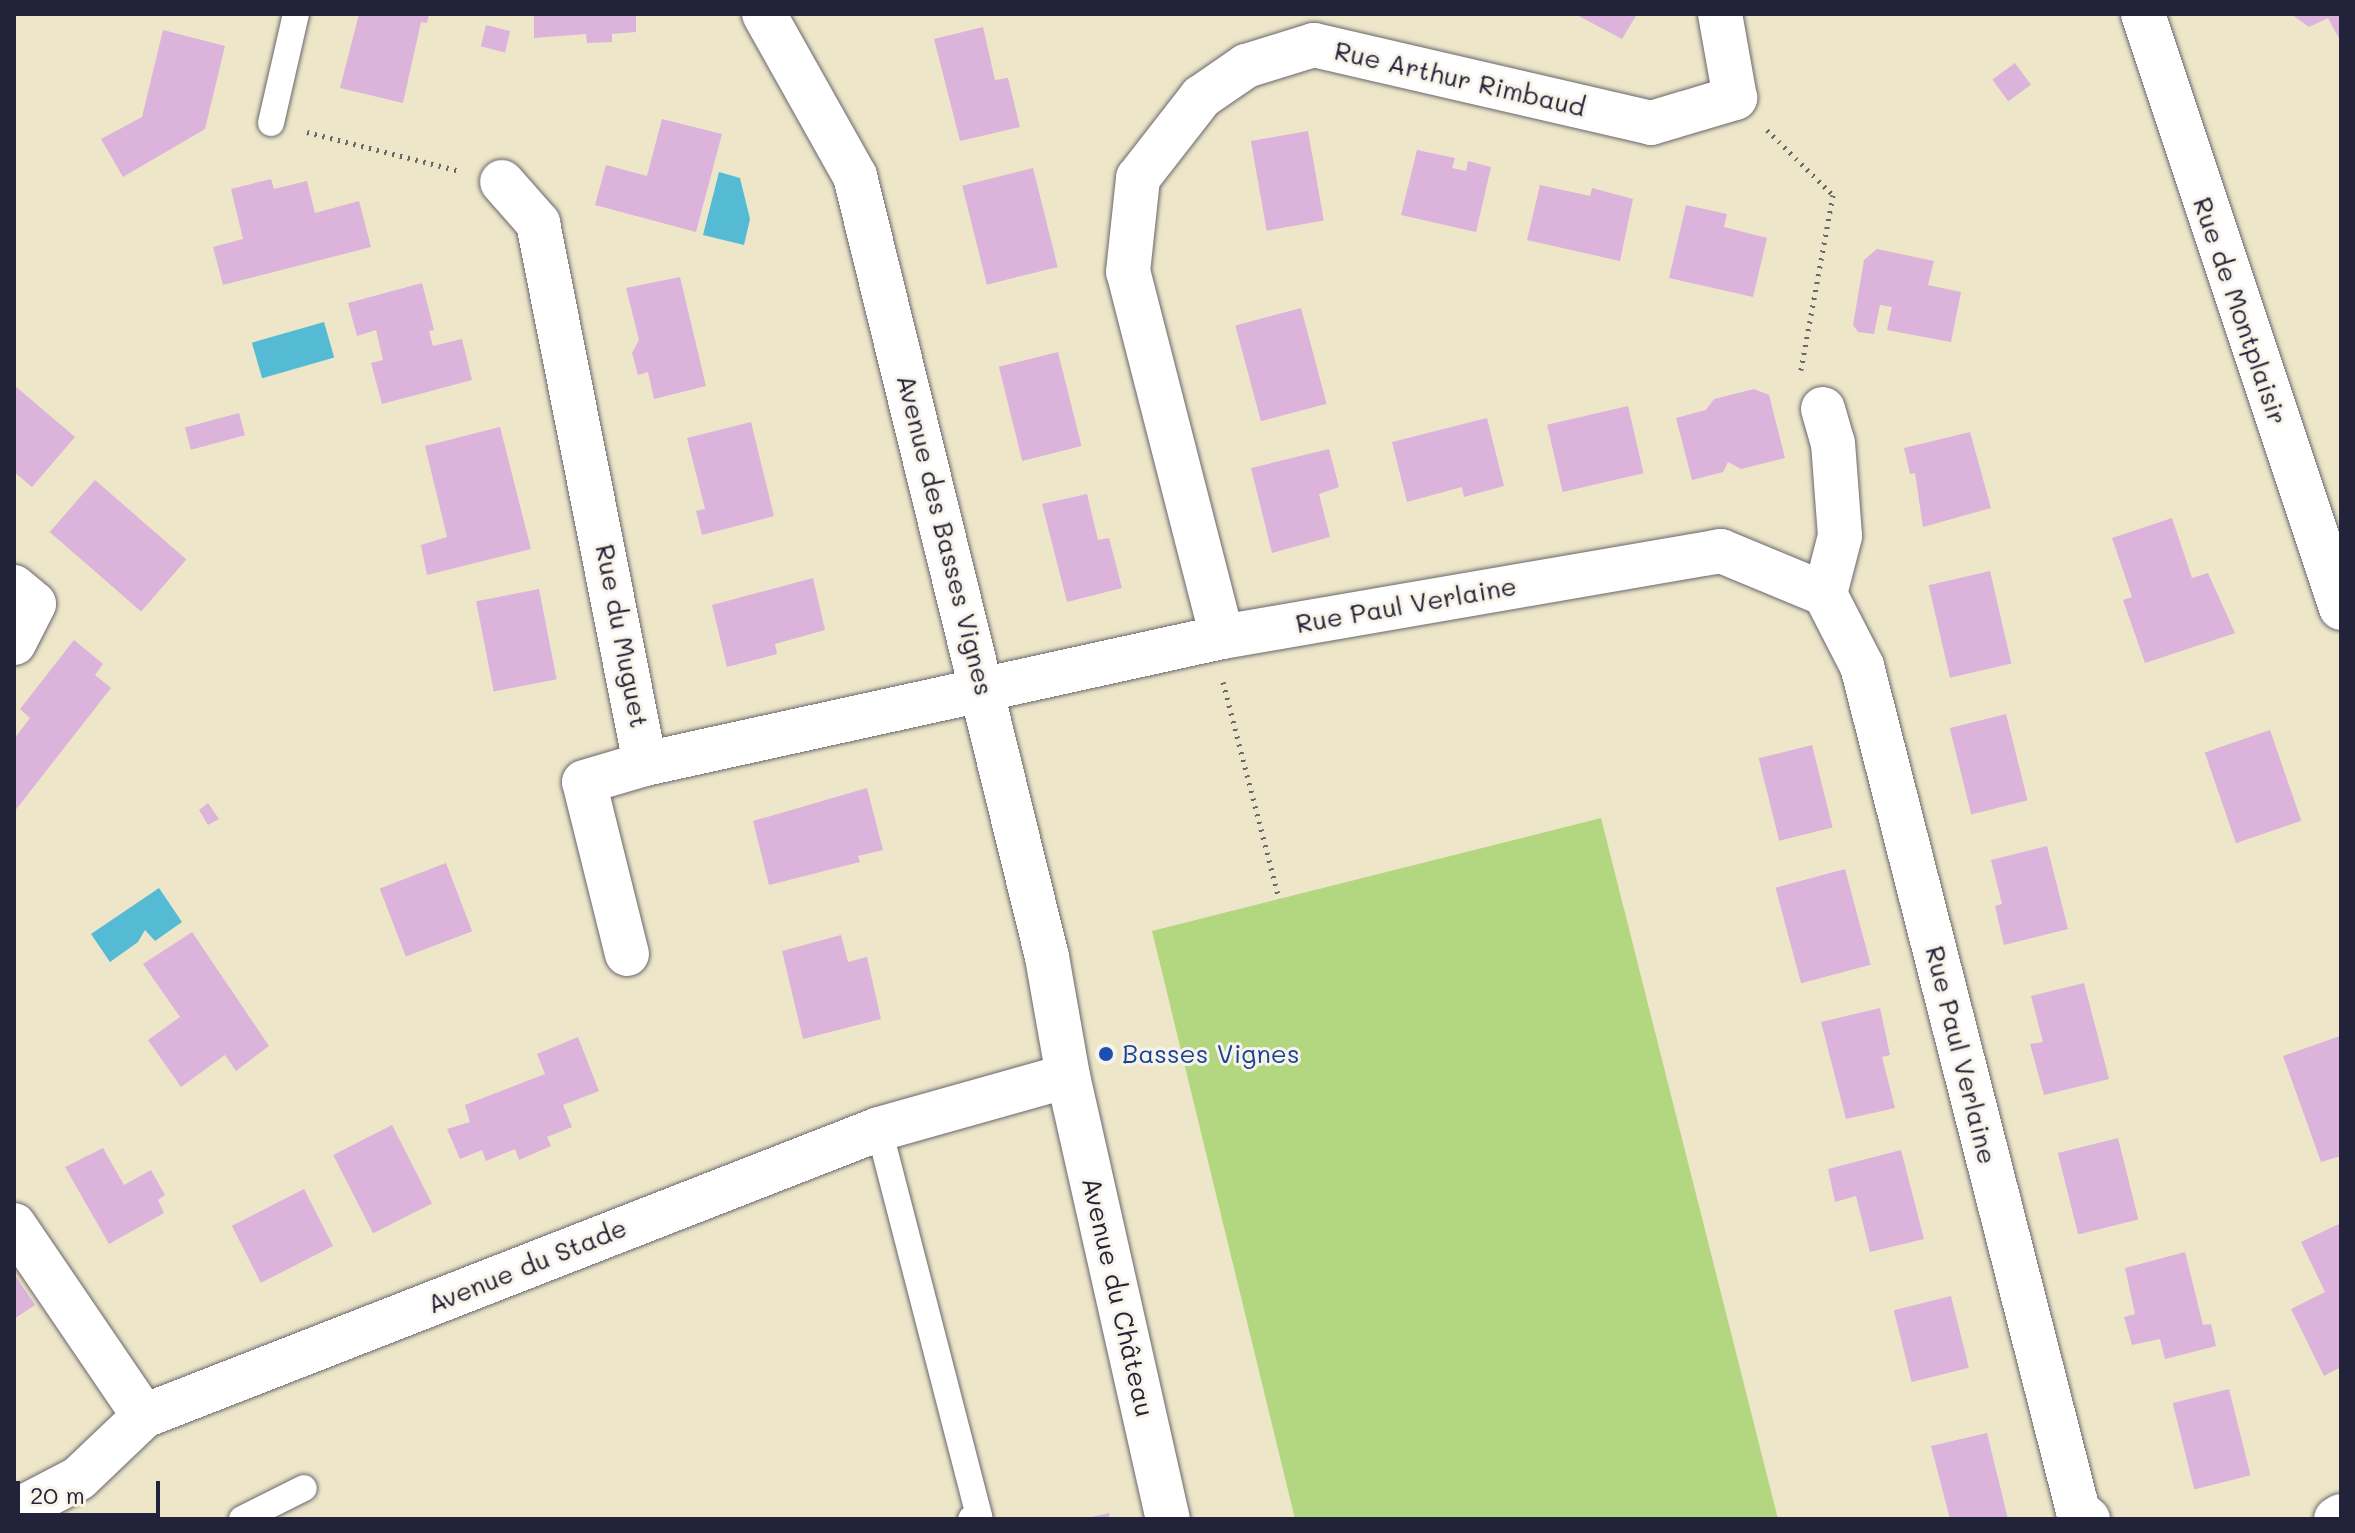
<!DOCTYPE html>
<html>
<head>
<meta charset="utf-8">
<style>
  body { margin:0 }
  #map { position:relative; width:2355px; height:1533px; overflow:hidden; background:#ede6c9; font-family:Mali,sans-serif }
  div>[style] { position:absolute }
  .green>* { inset:0; background:#b3d780 }
  .water>* { inset:0; background:#55bbd4; transform-origin:0 0 }
  .building>* { inset:0; background:#dcb4db; transform-origin:0 0 }
  .path>* { height:5px; margin-top:-2.5px; transform-origin:0; background:repeating-linear-gradient(90deg,#69676d 0 2px,transparent 0 8px) }
  .roads { filter:drop-shadow(0 0 2px #69676d) drop-shadow(0 0 2px #69676d) }
  .lane>* { height:26px; margin:-13px; padding:0 13px; transform-origin:13px; border-radius:13px; background:#fff }
  .street>* { height:44px; margin:-22px; padding:0 22px; transform-origin:22px; border-radius:22px; background:#fff }
  .secondary>* { height:44px; margin:-22px; padding:0 22px; transform-origin:22px; border-radius:22px; background:#fff }
  .dots>* { width:22px; height:22px; translate:-50% -50%; box-sizing:border-box; border:4px solid #f7f3e8; border-radius:50% }
  span { translate:-50% -50%; white-space:nowrap; text-align:center; line-height:1.15; -webkit-text-stroke:6px #f7f3e8; paint-order:stroke }
  .street-label { font-size:26px; color:#22223b }
  .transit-label { font-size:26px; color:#164399 }
  .left { translate:0 -50%; text-align:left }
  .frame { position:absolute; inset:0; border:16px solid #22223b; pointer-events:none }
  .scale { position:absolute; left:16px; top:1481px; width:144px; height:36px; box-sizing:border-box; border:4px solid #22223b; border-top:0; padding-left:10px; font-size:24px; line-height:28px; white-space:nowrap; color:#22223b; -webkit-text-stroke:6px #f7f3e8; paint-order:stroke }
</style>
</head>
<body>
<div id="map">
  <div class="green">
    <div style="clip-path:polygon(1601px 818px,1778px 1519px,1295px 1519px,1152px 931px)"></div>
  </div>
  <div class="water">
    <div style="clip-path:polygon(719px 172px,740px 178px,750px 219px,744px 245px,703px 235px)"></div>
    <div style="left:324px;top:322px;width:37px;height:75px;rotate:74deg"></div>
    <div style="clip-path:polygon(159px 888px,182px 922px,155px 941px,145px 930px,138px 942px,110px 962px,91px 934px)"></div>
  </div>
  <div class="building">
    <div style="clip-path:polygon(359px 14px,429px 14px,427px 23px,421px 22px,403px 103px,340px 88px)"></div>
    <div style="clip-path:polygon(534px 14px,636px 14px,636px 32px,612px 34px,612px 42px,587px 43px,586px 34px,534px 38px)"></div>
    <div style="clip-path:polygon(1575px 14px,1637px 14px,1622px 39px)"></div>
    <div style="clip-path:polygon(2291px 14px,2341px 14px,2341px 42px,2328px 18px,2309px 27px)"></div>
    <div style="left:486px;top:25px;width:25px;height:22px;rotate:14deg"></div>
    <div style="clip-path:polygon(983px 27px,995px 80px,1008px 78px,1020px 127px,960px 141px,934px 39px)"></div>
    <div style="clip-path:polygon(163px 30px,225px 46px,205px 129px,123px 177px,101px 139px,142px 117px)"></div>
    <div style="left:2015px;top:63px;width:27px;height:28px;rotate:54deg"></div>
    <div style="clip-path:polygon(662px 119px,722px 134px,696px 232px,595px 205px,606px 165px,647px 176px)"></div>
    <div style="left:1308px;top:131px;width:91px;height:58px;rotate:80deg"></div>
    <div style="clip-path:polygon(1417px 150px,1455px 158px,1452px 168px,1466px 171px,1468px 161px,1491px 167px,1476px 232px,1401px 215px)"></div>
    <div style="left:1033px;top:168px;width:102px;height:73px;rotate:76deg"></div>
    <div style="clip-path:polygon(271px 179px,274px 189px,307px 181px,315px 213px,359px 201px,371px 247px,223px 285px,213px 247px,243px 239px,231px 189px)"></div>
    <div style="clip-path:polygon(1540px 185px,1590px 196px,1592px 188px,1633px 199px,1620px 261px,1527px 240px)"></div>
    <div style="clip-path:polygon(1686px 205px,1727px 214px,1724px 227px,1767px 238px,1753px 297px,1669px 278px)"></div>
    <div style="clip-path:polygon(1877px 249px,1934px 261px,1928px 285px,1961px 292px,1951px 342px,1887px 330px,1892px 307px,1880px 305px,1874px 334px,1858px 332px,1853px 325px,1864px 260px)"></div>
    <div style="clip-path:polygon(680px 277px,706px 386px,654px 399px,648px 372px,638px 375px,632px 353px,639px 340px,626px 288px)"></div>
    <div style="clip-path:polygon(422px 283px,434px 330px,429px 331px,433px 346px,462px 339px,472px 380px,382px 404px,371px 363px,383px 360px,376px 330px,357px 336px,348px 303px)"></div>
    <div style="left:1301px;top:308px;width:99px;height:68px;rotate:75deg"></div>
    <div style="left:1058px;top:352px;width:97px;height:61px;rotate:76deg"></div>
    <div style="clip-path:polygon(14px 385px,75px 437px,32px 487px,14px 472px)"></div>
    <div style="clip-path:polygon(1754px 389px,1769px 395px,1785px 458px,1741px 469px,1728px 462px,1723px 472px,1692px 480px,1676px 418px,1706px 410px,1714px 399px)"></div>
    <div style="left:1628px;top:406px;width:69px;height:83px;rotate:77deg"></div>
    <div style="left:239px;top:413px;width:23px;height:56px;rotate:75deg"></div>
    <div style="clip-path:polygon(1487px 418px,1504px 486px,1464px 497px,1462px 487px,1407px 502px,1392px 442px)"></div>
    <div style="clip-path:polygon(751px 422px,774px 516px,702px 535px,696px 511px,705px 509px,687px 438px)"></div>
    <div style="clip-path:polygon(500px 427px,531px 549px,427px 575px,421px 545px,447px 537px,425px 446px)"></div>
    <div style="clip-path:polygon(1970px 432px,1991px 508px,1923px 527px,1915px 473px,1910px 474px,1904px 448px)"></div>
    <div style="clip-path:polygon(1329px 449px,1339px 487px,1319px 494px,1330px 537px,1272px 553px,1251px 468px)"></div>
    <div style="left:95px;top:480px;width:121px;height:69px;rotate:41deg"></div>
    <div style="clip-path:polygon(1087px 494px,1098px 540px,1109px 538px,1122px 588px,1067px 602px,1042px 504px)"></div>
    <div style="clip-path:polygon(2172px 518px,2192px 578px,2208px 573px,2235px 633px,2145px 663px,2123px 600px,2132px 597px,2112px 538px)"></div>
    <div style="left:1990px;top:571px;width:95px;height:63px;rotate:77deg"></div>
    <div style="clip-path:polygon(813px 578px,825px 630px,775px 644px,777px 654px,727px 667px,712px 605px)"></div>
    <div style="left:539px;top:589px;width:92px;height:64px;rotate:79deg"></div>
    <div style="clip-path:polygon(74px 640px,103px 664px,95px 675px,111px 688px,14px 812px,14px 739px,30px 718px,20px 709px)"></div>
    <div style="left:2006px;top:714px;width:89px;height:58px;rotate:76deg"></div>
    <div style="left:2270px;top:730px;width:96px;height:69px;rotate:71deg"></div>
    <div style="left:1812px;top:745px;width:85px;height:55px;rotate:76deg"></div>
    <div style="clip-path:polygon(867px 788px,883px 850px,858px 856px,860px 862px,769px 885px,753px 821px)"></div>
    <div style="clip-path:polygon(208px 803px,219px 819px,208px 825px,199px 810px)"></div>
    <div style="clip-path:polygon(2047px 846px,2068px 929px,2004px 945px,1995px 906px,2002px 904px,1991px 860px)"></div>
    <div style="left:446px;top:863px;width:73px;height:71px;rotate:69deg"></div>
    <div style="left:1845px;top:869px;width:99px;height:72px;rotate:75deg"></div>
    <div style="clip-path:polygon(192px 932px,269px 1046px,236px 1071px,225px 1055px,181px 1087px,148px 1040px,180px 1017px,143px 964px)"></div>
    <div style="clip-path:polygon(841px 935px,848px 962px,867px 957px,881px 1019px,803px 1039px,782px 951px)"></div>
    <div style="clip-path:polygon(2084px 983px,2109px 1079px,2044px 1095px,2030px 1044px,2043px 1042px,2031px 996px)"></div>
    <div style="clip-path:polygon(1880px 1008px,1890px 1055px,1882px 1057px,1895px 1108px,1846px 1119px,1821px 1022px)"></div>
    <div style="clip-path:polygon(2340px 1036px,2341px 1156px,2321px 1162px,2283px 1056px)"></div>
    <div style="clip-path:polygon(578px 1037px,599px 1091px,563px 1105px,572px 1127px,547px 1137px,551px 1146px,519px 1160px,515px 1149px,486px 1161px,482px 1150px,460px 1159px,447px 1129px,470px 1122px,465px 1105px,545px 1074px,537px 1054px)"></div>
    <div style="left:392px;top:1125px;width:88px;height:66px;rotate:63deg"></div>
    <div style="left:2118px;top:1138px;width:84px;height:62px;rotate:76deg"></div>
    <div style="clip-path:polygon(103px 1148px,124px 1185px,151px 1170px,165px 1195px,158px 1200px,164px 1213px,109px 1244px,65px 1167px)"></div>
    <div style="clip-path:polygon(1901px 1150px,1924px 1239px,1870px 1252px,1856px 1196px,1835px 1202px,1828px 1169px)"></div>
    <div style="left:304px;top:1189px;width:64px;height:81px;rotate:63deg"></div>
    <div style="clip-path:polygon(2341px 1223px,2341px 1367px,2324px 1376px,2291px 1309px,2325px 1292px,2301px 1242px)"></div>
    <div style="clip-path:polygon(2185px 1252px,2203px 1325px,2211px 1324px,2216px 1346px,2165px 1359px,2160px 1339px,2132px 1345px,2124px 1317px,2135px 1314px,2125px 1268px)"></div>
    <div style="clip-path:polygon(14px 1274px,35px 1305px,14px 1319px)"></div>
    <div style="left:1951px;top:1296px;width:74px;height:59px;rotate:76deg"></div>
    <div style="left:2229px;top:1389px;width:89px;height:58px;rotate:76deg"></div>
    <div style="clip-path:polygon(1987px 1433px,2008px 1519px,1950px 1519px,1931px 1446px)"></div>
    <div style="clip-path:polygon(1109px 1513px,1110px 1519px,1087px 1519px,1087px 1518px)"></div>
  </div>
  <div class="path">
    <div style="left:1767px;top:130px;width:93px;rotate:44.6deg"></div>
    <div style="left:1833px;top:195px;width:178px;rotate:100.4deg"></div>
    <div style="left:307px;top:132px;width:158px;rotate:14.3deg"></div>
    <div style="left:1223px;top:682px;width:224px;rotate:75.5deg"></div>
  </div>
  <div class="roads">
    <div class="lane">
      <div style="left:271px;top:123px;width:112px;rotate:-77.1deg"></div>
      <div style="left:879px;top:1129px;width:401px;rotate:75.5deg"></div>
      <div style="left:979px;top:1517px;width:8px;rotate:166deg"></div>
      <div style="left:242px;top:1519px;width:69px;rotate:-26.6deg"></div>
    </div>
    <div class="street">
      <div style="left:2143px;top:14px;width:626px;rotate:71.57deg"></div>
      <div style="left:502px;top:182px;width:55px;rotate:48.7deg"></div>
      <div style="left:538px;top:223px;width:551px;rotate:78.81deg"></div>
      <div style="left:645px;top:764px;width:591px;rotate:-12.41deg"></div>
      <div style="left:1222px;top:637px;width:506px;rotate:-9.78deg"></div>
      <div style="left:1721px;top:551px;width:113px;rotate:22.5deg"></div>
      <div style="left:1825px;top:594px;width:81px;rotate:62.8deg"></div>
      <div style="left:1862px;top:666px;width:872px;rotate:75.66deg"></div>
      <div style="left:2078px;top:1511px;width:13px;rotate:39deg"></div>
      <div style="left:1823px;top:409px;width:35px;rotate:74deg"></div>
      <div style="left:1833px;top:443px;width:93px;rotate:85.7deg"></div>
      <div style="left:1840px;top:536px;width:60px;rotate:104.5deg"></div>
      <div style="left:14px;top:587px;width:26px;rotate:40deg"></div>
      <div style="left:34px;top:604px;width:44px;rotate:117.1deg"></div>
      <div style="left:1222px;top:637px;width:377px;rotate:-104.4deg"></div>
      <div style="left:1128px;top:272px;width:95px;rotate:-83.9deg"></div>
      <div style="left:1138px;top:178px;width:103px;rotate:-52.1deg"></div>
      <div style="left:1201px;top:97px;width:55px;rotate:-34.6deg"></div>
      <div style="left:1246px;top:66px;width:71px;rotate:-17.2deg"></div>
      <div style="left:1314px;top:45px;width:346px;rotate:13deg"></div>
      <div style="left:1651px;top:123px;width:88px;rotate:-16.6deg"></div>
      <div style="left:1735px;top:98px;width:85px;rotate:-100.1deg"></div>
      <div style="left:627px;top:954px;width:177px;rotate:-104deg"></div>
      <div style="left:584px;top:782px;width:64px;rotate:-16.4deg"></div>
      <div style="left:14px;top:1225px;width:231px;rotate:55.8deg"></div>
      <div style="left:14px;top:1512px;width:73px;rotate:-27.6deg"></div>
      <div style="left:79px;top:1478px;width:90px;rotate:-43.6deg"></div>
      <div style="left:144px;top:1416px;width:789px;rotate:-21.33deg"></div>
      <div style="left:879px;top:1129px;width:196px;rotate:-15.7deg"></div>
      <div style="left:2336px;top:1519px;width:6px;rotate:-31deg"></div>
    </div>
    <div class="secondary">
      <div style="left:764px;top:14px;width:186px;rotate:60.7deg"></div>
      <div style="left:855px;top:176px;width:804px;rotate:76.19deg"></div>
      <div style="left:1047px;top:957px;width:121px;rotate:80deg"></div>
      <div style="left:1068px;top:1076px;width:454px;rotate:77.3deg"></div>
    </div>
  </div>
  <div class="dots">
    <div style="left:1106px;top:1054px;background:#1a4fb4"></div>
  </div>
  <div class="street-label">
    <span style="left:1460px;top:79px;rotate:13deg">Rue Arthur Rimbaud</span>
    <span style="left:2240px;top:311px;rotate:71deg">Rue de Montplaisir</span>
    <span style="left:945px;top:535px;rotate:76deg">Avenue des Basses Vignes</span>
    <span style="left:1406px;top:605px;rotate:-10deg">Rue Paul Verlaine</span>
    <span style="left:622px;top:636px;rotate:79deg">Rue du Muguet</span>
    <span style="left:1961px;top:1055px;rotate:76deg">Rue Paul Verlaine</span>
    <span style="left:527px;top:1266px;rotate:-22deg">Avenue du Stade</span>
    <span style="left:1118px;top:1297px;rotate:77deg">Avenue du Château</span>
  </div>
  <div class="transit-label">
    <span class="left" style="left:1122px;top:1054px">Basses Vignes</span>
  </div>
  <div class="frame"></div>
  <div class="scale">20 m</div>
</div>
</body>
</html>
